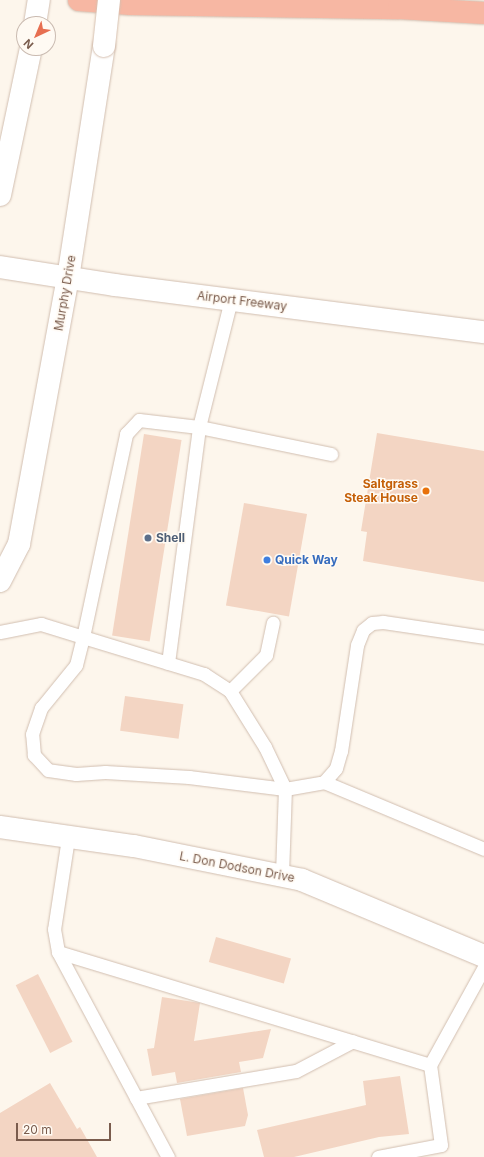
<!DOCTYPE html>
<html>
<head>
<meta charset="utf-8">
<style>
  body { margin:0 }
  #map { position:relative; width:484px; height:1157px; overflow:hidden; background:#fdf6ec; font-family:Inter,sans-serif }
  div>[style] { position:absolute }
  .building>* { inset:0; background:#f3d5c3; transform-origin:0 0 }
  .roads { filter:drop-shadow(0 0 1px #d1beb0) drop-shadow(0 0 1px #d1beb0) }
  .service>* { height:13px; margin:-6.5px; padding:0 6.5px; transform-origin:6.5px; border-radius:6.5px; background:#fff }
  .tertiary>* { height:22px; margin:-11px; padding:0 11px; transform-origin:11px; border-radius:11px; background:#fff }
  .secondary>* { height:22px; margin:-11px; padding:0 11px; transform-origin:11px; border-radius:11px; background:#fff }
  .motorway>* { height:22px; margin:-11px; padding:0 11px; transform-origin:11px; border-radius:11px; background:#f7b7a3 }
  .bridges { filter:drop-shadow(0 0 1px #d6c0b0) drop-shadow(0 0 1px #d6c0b0) }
  .secondary-bridge>* { height:22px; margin:-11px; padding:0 11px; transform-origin:11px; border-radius:11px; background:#fff }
  .dots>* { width:11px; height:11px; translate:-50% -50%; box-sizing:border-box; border:2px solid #fffaf3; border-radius:50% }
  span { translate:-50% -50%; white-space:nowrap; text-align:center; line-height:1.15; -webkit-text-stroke:3px #fffaf3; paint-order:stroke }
  .street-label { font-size:12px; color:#7a5c4d }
  .food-label { font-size:12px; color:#c56008; font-weight:700 }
  .right { translate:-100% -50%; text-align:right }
  .service-label { font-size:12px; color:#4e5e75; font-weight:700 }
  .left { translate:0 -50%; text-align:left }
  .shop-label { font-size:12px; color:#366cbe; font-weight:700 }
  .north { position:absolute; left:16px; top:16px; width:40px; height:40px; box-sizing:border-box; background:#fffaf3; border:1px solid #cabbb1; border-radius:50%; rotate:224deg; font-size:11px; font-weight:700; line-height:16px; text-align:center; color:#7a5c4d }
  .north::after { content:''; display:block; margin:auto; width:14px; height:18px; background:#e76f51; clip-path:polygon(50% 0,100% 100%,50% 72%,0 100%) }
  .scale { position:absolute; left:16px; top:1123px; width:95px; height:18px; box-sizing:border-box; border:2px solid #7a5c4d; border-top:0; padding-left:5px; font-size:12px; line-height:14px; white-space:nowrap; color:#7a5c4d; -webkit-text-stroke:3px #fffaf3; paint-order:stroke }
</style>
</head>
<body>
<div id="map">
  <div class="building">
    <div style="clip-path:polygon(377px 433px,484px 451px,484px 582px,363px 561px,367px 532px,361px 531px)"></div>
    <div style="left:144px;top:434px;width:38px;height:204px;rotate:9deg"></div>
    <div style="left:244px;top:503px;width:64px;height:104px;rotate:10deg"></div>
    <div style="left:125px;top:696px;width:59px;height:35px;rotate:8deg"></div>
    <div style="left:216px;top:937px;width:78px;height:26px;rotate:16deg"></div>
    <div style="left:38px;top:974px;width:76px;height:25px;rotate:63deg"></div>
    <div style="clip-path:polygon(162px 997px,200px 1003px,194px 1041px,271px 1029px,263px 1058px,239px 1062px,241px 1072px,177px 1083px,175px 1072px,152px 1076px,147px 1049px,154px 1048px)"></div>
    <div style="clip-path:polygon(400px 1076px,409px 1134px,379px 1137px,294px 1157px,264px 1157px,257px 1130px,366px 1105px,363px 1081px)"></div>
    <div style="clip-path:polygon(50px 1083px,77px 1129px,80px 1127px,97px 1157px,0 1157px,0 1113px)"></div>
    <div style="clip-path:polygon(243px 1088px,248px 1115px,245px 1126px,187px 1136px,180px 1099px)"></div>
  </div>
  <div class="roads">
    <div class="service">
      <div style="left:0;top:632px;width:42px;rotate:-11deg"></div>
      <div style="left:41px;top:624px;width:44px;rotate:17.2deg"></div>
      <div style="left:83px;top:637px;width:127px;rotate:17deg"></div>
      <div style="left:204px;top:674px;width:31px;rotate:33deg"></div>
      <div style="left:230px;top:691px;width:66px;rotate:58deg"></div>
      <div style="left:265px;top:747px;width:47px;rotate:64.5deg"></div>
      <div style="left:285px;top:789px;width:97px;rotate:-172.9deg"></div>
      <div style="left:189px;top:777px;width:84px;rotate:-176.6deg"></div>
      <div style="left:105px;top:772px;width:29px;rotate:176deg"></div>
      <div style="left:76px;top:774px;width:28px;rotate:-172deg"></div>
      <div style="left:48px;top:770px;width:21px;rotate:-133deg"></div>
      <div style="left:34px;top:755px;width:21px;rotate:-95deg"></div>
      <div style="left:32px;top:734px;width:28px;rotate:-71deg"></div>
      <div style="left:41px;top:708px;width:55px;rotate:-50.9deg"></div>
      <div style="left:76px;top:665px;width:29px;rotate:-76deg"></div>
      <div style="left:83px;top:637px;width:208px;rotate:-78deg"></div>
      <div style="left:126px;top:434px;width:19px;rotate:-47deg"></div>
      <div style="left:139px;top:420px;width:60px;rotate:6.7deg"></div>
      <div style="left:199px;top:427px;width:131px;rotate:-75.9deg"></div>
      <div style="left:168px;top:663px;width:238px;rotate:-82.5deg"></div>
      <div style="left:199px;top:427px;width:135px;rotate:11.6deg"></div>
      <div style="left:230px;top:691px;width:51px;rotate:-45deg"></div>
      <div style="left:266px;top:655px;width:33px;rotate:-78deg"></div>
      <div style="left:324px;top:782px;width:18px;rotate:-49deg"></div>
      <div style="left:336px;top:768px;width:18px;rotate:-74deg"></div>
      <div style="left:341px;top:751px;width:107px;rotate:-81.4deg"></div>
      <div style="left:357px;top:645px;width:16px;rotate:-68deg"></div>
      <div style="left:363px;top:630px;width:11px;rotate:-38deg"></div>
      <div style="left:372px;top:623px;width:11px;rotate:-5deg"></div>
      <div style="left:383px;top:622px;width:102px;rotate:8.4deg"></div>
      <div style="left:68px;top:838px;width:92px;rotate:98.7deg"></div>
      <div style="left:54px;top:929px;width:23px;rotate:80deg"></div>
      <div style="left:58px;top:952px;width:389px;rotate:16.9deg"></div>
      <div style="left:430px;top:1065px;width:112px;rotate:-61.1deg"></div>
      <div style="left:282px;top:874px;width:85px;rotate:-88deg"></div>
      <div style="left:285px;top:789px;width:40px;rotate:-10deg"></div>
      <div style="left:324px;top:782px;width:173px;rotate:22.7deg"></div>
      <div style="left:58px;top:952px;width:233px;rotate:61.8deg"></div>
      <div style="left:136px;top:1098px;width:162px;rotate:-9.6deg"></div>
      <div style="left:296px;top:1071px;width:64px;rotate:-27.8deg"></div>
      <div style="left:378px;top:1157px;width:64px;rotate:-10.8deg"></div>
      <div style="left:441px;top:1145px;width:81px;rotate:-97.8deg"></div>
    </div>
    <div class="tertiary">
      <div style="left:0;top:827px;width:135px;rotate:8.1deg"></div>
      <div style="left:134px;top:846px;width:171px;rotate:11.4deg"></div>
      <div style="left:302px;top:880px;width:197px;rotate:22.7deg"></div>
    </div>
    <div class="secondary">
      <div style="left:35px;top:24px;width:24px;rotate:-81deg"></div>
      <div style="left:0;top:195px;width:150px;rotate:-78.1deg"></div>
      <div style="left:0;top:267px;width:116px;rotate:8.9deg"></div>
      <div style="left:115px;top:285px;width:372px;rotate:7.3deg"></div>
      <div style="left:0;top:581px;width:42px;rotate:-62.8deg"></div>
      <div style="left:19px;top:544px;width:270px;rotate:-79.6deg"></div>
      <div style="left:68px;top:278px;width:235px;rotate:-81.2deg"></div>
    </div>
    <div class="motorway">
      <div style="left:79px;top:0;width:52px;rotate:4.4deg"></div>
      <div style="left:131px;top:4px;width:268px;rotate:0.9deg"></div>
      <div style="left:399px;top:8px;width:85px;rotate:3.4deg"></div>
    </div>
  </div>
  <div class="bridges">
    <div class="secondary-bridge">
      <div style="left:104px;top:46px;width:46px;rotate:-83.8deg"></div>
    </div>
  </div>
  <div class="dots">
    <div style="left:426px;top:491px;background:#e8710a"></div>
    <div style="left:148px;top:538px;background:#5c6f8a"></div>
    <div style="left:267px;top:560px;background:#3f7fe0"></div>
  </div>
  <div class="street-label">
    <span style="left:65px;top:293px;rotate:-80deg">Murphy Drive</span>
    <span style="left:242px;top:301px;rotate:7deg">Airport Freeway</span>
    <span style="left:237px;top:867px;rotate:11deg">L. Don Dodson Drive</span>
  </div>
  <div class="food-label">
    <span class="right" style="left:418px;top:491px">Saltgrass<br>Steak House</span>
  </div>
  <div class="service-label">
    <span class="left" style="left:156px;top:538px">Shell</span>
  </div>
  <div class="shop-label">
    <span class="left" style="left:275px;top:560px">Quick Way</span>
  </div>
  <div class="north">N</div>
  <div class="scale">20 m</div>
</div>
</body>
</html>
